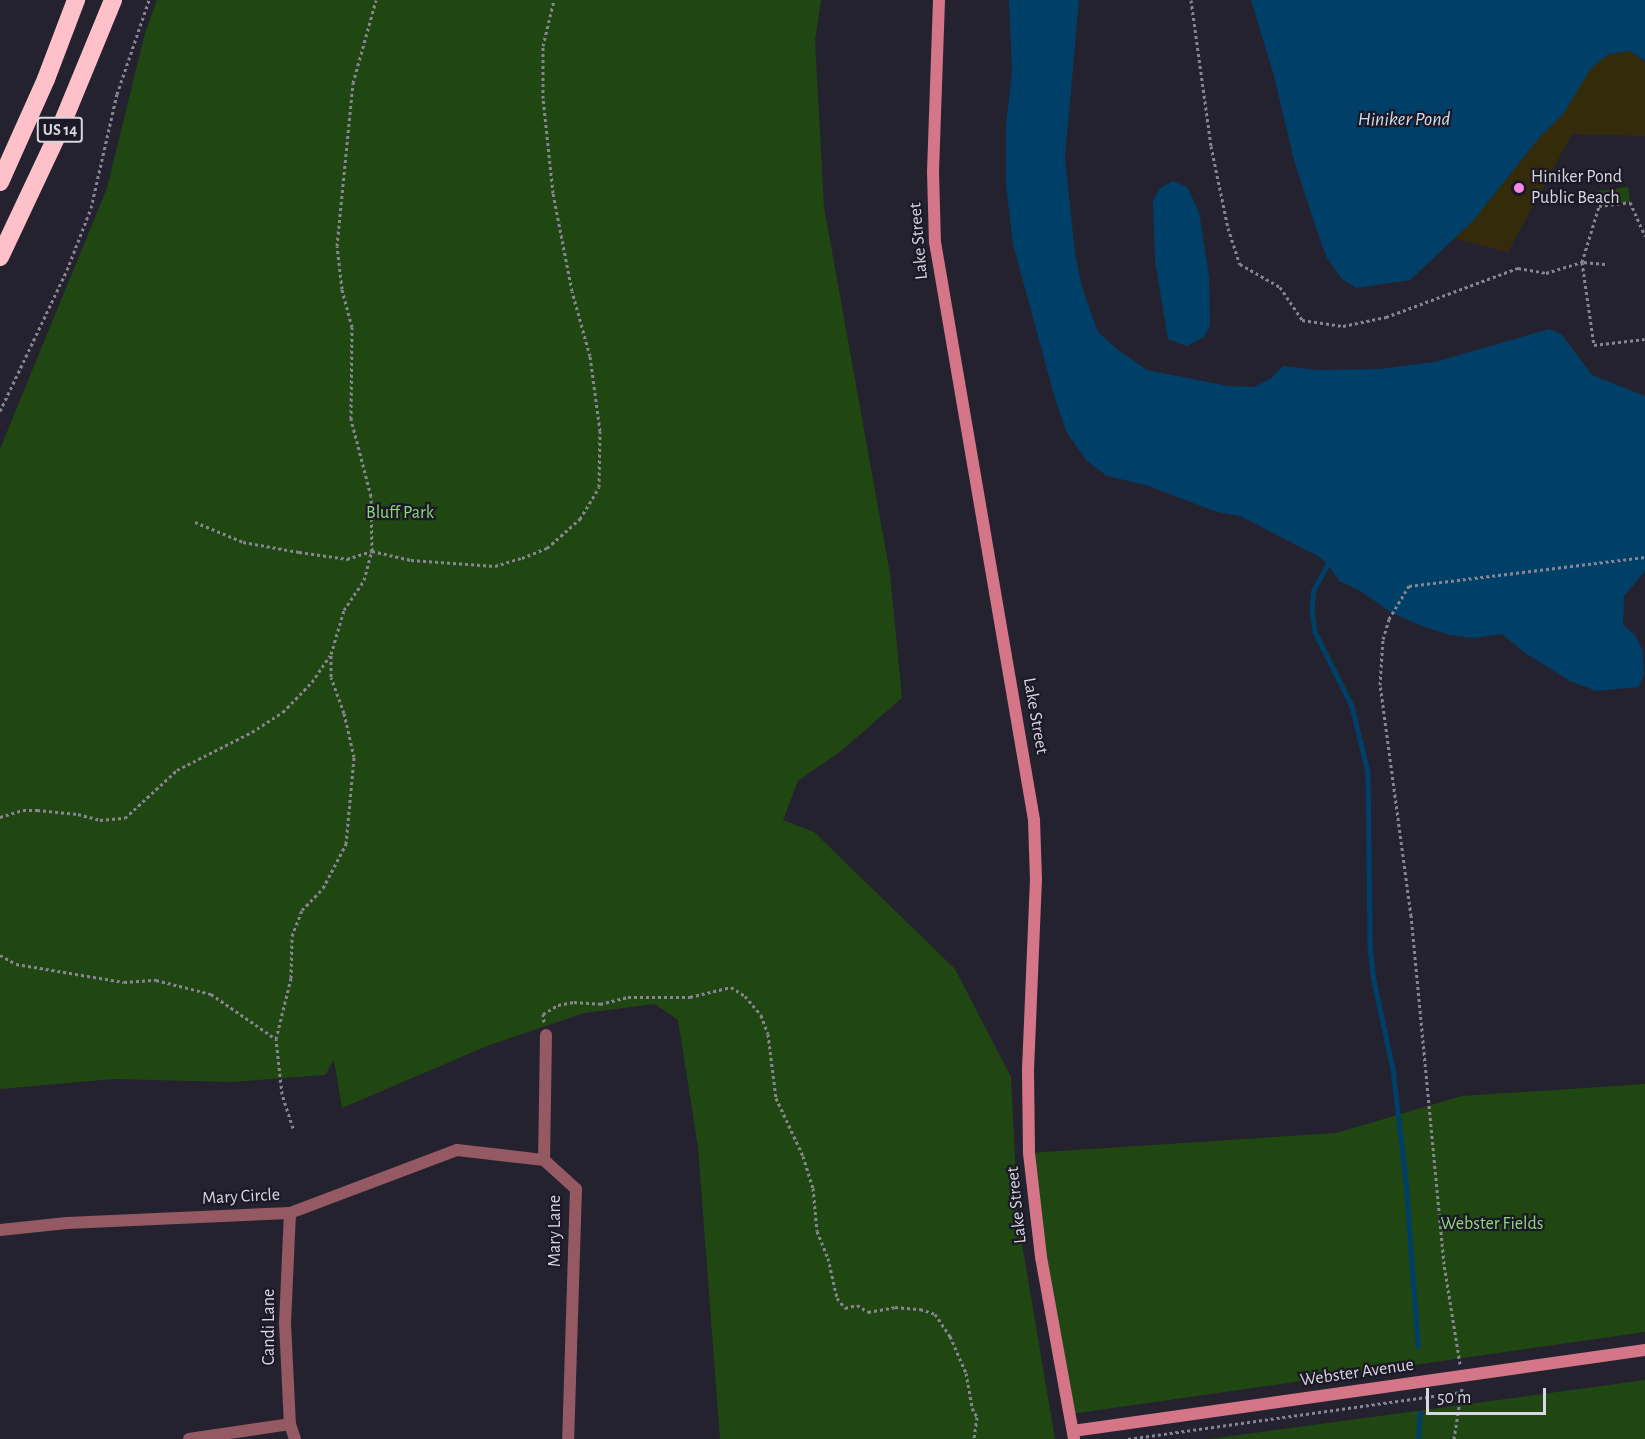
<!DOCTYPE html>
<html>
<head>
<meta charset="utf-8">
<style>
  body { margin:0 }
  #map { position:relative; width:1645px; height:1439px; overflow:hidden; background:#252230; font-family:"Alegreya Sans",sans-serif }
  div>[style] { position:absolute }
  .green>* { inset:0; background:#204612; transform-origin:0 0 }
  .sand>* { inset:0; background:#342b0a }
  .water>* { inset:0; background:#003f68 }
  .stream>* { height:4.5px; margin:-2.25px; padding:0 2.25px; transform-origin:2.25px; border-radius:2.25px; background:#003f68 }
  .path>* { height:3px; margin-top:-1.5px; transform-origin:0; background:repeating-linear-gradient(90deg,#878591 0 3px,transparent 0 6px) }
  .street>* { height:12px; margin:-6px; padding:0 6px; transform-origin:6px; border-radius:6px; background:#955963 }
  .secondary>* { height:12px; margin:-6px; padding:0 6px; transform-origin:6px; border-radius:6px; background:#d47687 }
  .highway>* { height:18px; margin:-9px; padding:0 9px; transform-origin:9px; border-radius:9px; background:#fec1ca }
  .dots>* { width:16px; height:16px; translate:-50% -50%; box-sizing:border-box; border:3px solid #1c1926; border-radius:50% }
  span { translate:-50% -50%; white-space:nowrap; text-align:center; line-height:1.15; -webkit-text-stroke:4.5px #1c1926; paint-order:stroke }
  .shield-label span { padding:2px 4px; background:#1c1926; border:2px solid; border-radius:4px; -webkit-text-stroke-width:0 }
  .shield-label { font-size:16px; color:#d8d6e0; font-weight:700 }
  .poi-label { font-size:18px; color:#d8d6e0 }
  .left { translate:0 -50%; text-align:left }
  .street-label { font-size:18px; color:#d8d6e0 }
  .park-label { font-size:18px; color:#90d779 }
  .water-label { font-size:20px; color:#cddfef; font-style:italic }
  .scale { position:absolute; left:1426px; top:1388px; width:120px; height:27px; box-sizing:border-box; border:3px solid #d8d6e0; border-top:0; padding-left:8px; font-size:18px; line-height:21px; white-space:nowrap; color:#d8d6e0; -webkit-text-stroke:4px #1c1926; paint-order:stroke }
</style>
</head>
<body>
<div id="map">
  <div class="green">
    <div style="clip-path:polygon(157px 0,821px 0,815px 41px,824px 207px,890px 574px,902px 698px,841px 751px,798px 781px,783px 820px,814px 832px,955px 969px,1011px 1077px,1018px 1220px,1055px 1439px,720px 1439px,698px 1147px,678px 1020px,655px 1004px,584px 1013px,487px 1046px,342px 1108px,334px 1060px,325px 1075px,232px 1082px,114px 1079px,0 1089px,0 449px,107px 188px,145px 33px)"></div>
    <div style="left:1628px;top:187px;width:15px;height:31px;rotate:82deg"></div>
    <div style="clip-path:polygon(1645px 1084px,1645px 1332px,1071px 1414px,1029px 1153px,1336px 1133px,1462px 1096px)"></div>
    <div style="clip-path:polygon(1645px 1380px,1645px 1439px,1210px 1439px)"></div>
  </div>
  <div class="sand">
    <div style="clip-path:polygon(1630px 51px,1645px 63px,1645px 136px,1572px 134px,1508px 252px,1453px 238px,1539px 138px,1591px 68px,1609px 54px)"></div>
  </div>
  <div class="water">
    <div style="clip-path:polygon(1009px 0,1079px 0,1065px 158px,1075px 254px,1082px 287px,1098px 332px,1118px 350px,1147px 370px,1228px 386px,1254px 387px,1271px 378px,1283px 366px,1317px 370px,1379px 369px,1435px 362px,1549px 329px,1562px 335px,1592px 375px,1645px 396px,1645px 571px,1624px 596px,1623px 625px,1635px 635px,1643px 651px,1644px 676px,1638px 687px,1596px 691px,1570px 681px,1525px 653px,1502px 634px,1473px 638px,1449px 635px,1422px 626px,1392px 613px,1359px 590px,1339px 581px,1328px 564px,1318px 556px,1240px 516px,1217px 512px,1146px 485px,1107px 476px,1087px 461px,1067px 433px,1056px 402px,1013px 244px,1006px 184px,1006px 125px,1012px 72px)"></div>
    <div style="clip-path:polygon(1251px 0,1645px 0,1645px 61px,1630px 51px,1609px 54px,1591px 68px,1564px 113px,1539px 138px,1473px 221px,1410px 280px,1356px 288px,1341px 278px,1327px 258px,1316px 228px,1294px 160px,1274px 76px)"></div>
    <div style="clip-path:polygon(1173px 181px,1187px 187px,1199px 212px,1209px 277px,1210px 325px,1204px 337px,1187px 346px,1168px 339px,1155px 261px,1153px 201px,1160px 188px)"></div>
  </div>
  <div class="stream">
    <div style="left:1328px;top:564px;width:30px;rotate:118deg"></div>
    <div style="left:1314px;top:590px;width:20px;rotate:96deg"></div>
    <div style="left:1312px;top:610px;width:22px;rotate:82deg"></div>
    <div style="left:1315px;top:632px;width:83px;rotate:63.4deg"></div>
    <div style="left:1352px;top:706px;width:68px;rotate:76.4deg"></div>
    <div style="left:1368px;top:772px;width:174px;rotate:89.3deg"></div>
    <div style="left:1370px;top:946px;width:30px;rotate:84deg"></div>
    <div style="left:1373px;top:976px;width:95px;rotate:77.9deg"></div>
    <div style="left:1393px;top:1069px;width:113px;rotate:83.4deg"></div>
    <div style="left:1406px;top:1181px;width:165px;rotate:85.8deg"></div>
    <div style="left:1418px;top:1439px;width:26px;rotate:-86deg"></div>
  </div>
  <div class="path">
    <div style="left:1191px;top:0;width:147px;rotate:82.2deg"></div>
    <div style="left:1211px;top:146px;width:84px;rotate:78.3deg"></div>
    <div style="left:1228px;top:228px;width:38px;rotate:72deg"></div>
    <div style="left:1240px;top:264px;width:46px;rotate:29.9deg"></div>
    <div style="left:1280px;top:287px;width:40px;rotate:56deg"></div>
    <div style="left:1302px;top:320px;width:41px;rotate:8.3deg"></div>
    <div style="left:1343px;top:326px;width:44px;rotate:-11.8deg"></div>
    <div style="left:1386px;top:317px;width:141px;rotate:-20.4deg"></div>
    <div style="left:1518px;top:268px;width:28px;rotate:10deg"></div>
    <div style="left:1546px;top:273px;width:38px;rotate:-17deg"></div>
    <div style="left:1582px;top:262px;width:59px;rotate:-73.1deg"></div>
    <div style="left:1599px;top:206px;width:31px;rotate:-7deg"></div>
    <div style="left:1630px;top:202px;width:37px;rotate:66deg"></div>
    <div style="left:1605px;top:264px;width:23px;rotate:-175deg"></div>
    <div style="left:1582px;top:262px;width:84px;rotate:81.8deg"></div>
    <div style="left:1594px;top:345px;width:51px;rotate:-6.7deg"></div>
    <div style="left:0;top:411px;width:156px;rotate:-64.6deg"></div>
    <div style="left:67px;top:270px;width:66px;rotate:-68.8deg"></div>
    <div style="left:91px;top:208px;width:117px;rotate:-77.2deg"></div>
    <div style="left:117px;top:94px;width:99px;rotate:-71.2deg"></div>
    <div style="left:195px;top:522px;width:52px;rotate:22.6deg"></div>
    <div style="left:243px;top:542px;width:57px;rotate:10.1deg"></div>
    <div style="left:299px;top:552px;width:49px;rotate:8.3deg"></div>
    <div style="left:347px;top:559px;width:26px;rotate:-18deg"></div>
    <div style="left:372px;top:551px;width:55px;rotate:-91deg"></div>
    <div style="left:371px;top:496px;width:80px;rotate:-104.6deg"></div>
    <div style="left:351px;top:419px;width:92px;rotate:-89.4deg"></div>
    <div style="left:352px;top:327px;width:39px;rotate:-105deg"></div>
    <div style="left:342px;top:289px;width:43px;rotate:-96.6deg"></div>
    <div style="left:337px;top:246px;width:164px;rotate:-84.4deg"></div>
    <div style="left:353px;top:83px;width:86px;rotate:-74.5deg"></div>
    <div style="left:0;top:817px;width:24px;rotate:-17deg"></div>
    <div style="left:23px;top:810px;width:14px"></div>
    <div style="left:37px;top:810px;width:41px;rotate:5.6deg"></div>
    <div style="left:78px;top:814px;width:23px;rotate:15deg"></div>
    <div style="left:100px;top:820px;width:25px;rotate:-5deg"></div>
    <div style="left:125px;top:818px;width:71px;rotate:-42.7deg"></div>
    <div style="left:177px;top:770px;width:84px;rotate:-26.9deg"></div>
    <div style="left:252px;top:732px;width:37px;rotate:-33deg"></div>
    <div style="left:283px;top:712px;width:42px;rotate:-46deg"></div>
    <div style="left:312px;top:682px;width:32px;rotate:-56deg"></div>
    <div style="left:0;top:955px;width:18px;rotate:29deg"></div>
    <div style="left:16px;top:964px;width:109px;rotate:9.5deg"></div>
    <div style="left:124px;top:982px;width:32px;rotate:-4deg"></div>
    <div style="left:156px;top:980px;width:57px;rotate:14.3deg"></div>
    <div style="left:211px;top:994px;width:79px;rotate:34.7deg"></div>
    <div style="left:544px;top:1022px;width:8px;rotate:-97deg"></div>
    <div style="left:543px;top:1014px;width:17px;rotate:-31deg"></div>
    <div style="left:558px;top:1005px;width:16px;rotate:-11deg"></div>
    <div style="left:574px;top:1002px;width:26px;rotate:4deg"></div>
    <div style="left:600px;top:1004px;width:29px;rotate:-14deg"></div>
    <div style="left:628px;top:997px;width:62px"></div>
    <div style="left:690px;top:997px;width:42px;rotate:-13.7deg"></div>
    <div style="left:731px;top:987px;width:17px;rotate:33deg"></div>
    <div style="left:745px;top:996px;width:25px;rotate:50deg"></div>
    <div style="left:761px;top:1015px;width:20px;rotate:70deg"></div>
    <div style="left:768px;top:1034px;width:64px;rotate:82.9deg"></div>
    <div style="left:776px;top:1098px;width:64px;rotate:65deg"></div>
    <div style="left:803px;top:1156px;width:34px;rotate:73deg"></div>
    <div style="left:813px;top:1188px;width:43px;rotate:84.7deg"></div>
    <div style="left:817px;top:1231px;width:29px;rotate:68deg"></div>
    <div style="left:828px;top:1258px;width:41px;rotate:77.3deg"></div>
    <div style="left:837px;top:1298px;width:13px;rotate:51deg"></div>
    <div style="left:845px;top:1308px;width:12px;rotate:-14deg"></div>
    <div style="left:857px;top:1305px;width:13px;rotate:32deg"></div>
    <div style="left:868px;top:1312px;width:27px;rotate:-10deg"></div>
    <div style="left:895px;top:1307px;width:25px;rotate:5deg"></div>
    <div style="left:920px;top:1309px;width:16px;rotate:18deg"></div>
    <div style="left:935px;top:1314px;width:27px;rotate:56deg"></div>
    <div style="left:950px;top:1336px;width:40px;rotate:66.6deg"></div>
    <div style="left:966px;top:1373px;width:36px;rotate:80deg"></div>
    <div style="left:972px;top:1408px;width:10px;rotate:61deg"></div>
    <div style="left:977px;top:1417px;width:22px;rotate:98deg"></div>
    <div style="left:293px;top:1128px;width:36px;rotate:-108deg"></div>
    <div style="left:282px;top:1094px;width:55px;rotate:-96.2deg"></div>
    <div style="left:276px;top:1039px;width:63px;rotate:-76.2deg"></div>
    <div style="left:291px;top:978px;width:42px;rotate:-88.6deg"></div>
    <div style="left:292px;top:936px;width:28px;rotate:-69deg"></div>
    <div style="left:302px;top:910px;width:30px;rotate:-46deg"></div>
    <div style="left:323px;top:888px;width:50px;rotate:-62.4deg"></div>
    <div style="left:346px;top:844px;width:87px;rotate:-84.7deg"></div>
    <div style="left:354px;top:757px;width:45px;rotate:-102.8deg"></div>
    <div style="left:344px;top:713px;width:38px;rotate:-110deg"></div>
    <div style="left:331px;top:677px;width:23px;rotate:-90deg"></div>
    <div style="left:331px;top:654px;width:46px;rotate:-73.5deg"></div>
    <div style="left:344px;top:610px;width:36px;rotate:-56deg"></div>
    <div style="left:364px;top:580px;width:30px;rotate:-75deg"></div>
    <div style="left:372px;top:551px;width:40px;rotate:13deg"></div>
    <div style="left:411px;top:560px;width:84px;rotate:4.1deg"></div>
    <div style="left:495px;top:566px;width:28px;rotate:-17deg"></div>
    <div style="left:522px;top:558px;width:27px;rotate:-22deg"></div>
    <div style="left:547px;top:548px;width:44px;rotate:-41.3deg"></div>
    <div style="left:580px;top:519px;width:37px;rotate:-59deg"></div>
    <div style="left:599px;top:487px;width:56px;rotate:-89deg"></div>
    <div style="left:600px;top:431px;width:76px;rotate:-97.6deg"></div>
    <div style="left:590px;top:356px;width:67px;rotate:-105.5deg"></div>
    <div style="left:572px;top:291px;width:100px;rotate:-101deg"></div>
    <div style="left:553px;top:193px;width:96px;rotate:-96deg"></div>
    <div style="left:543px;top:98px;width:52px;rotate:-90deg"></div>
    <div style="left:543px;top:46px;width:47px;rotate:-76.6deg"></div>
    <div style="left:1460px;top:1364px;width:101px;rotate:-99.1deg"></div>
    <div style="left:1444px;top:1264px;width:350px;rotate:-95.4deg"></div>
    <div style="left:1411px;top:916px;width:233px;rotate:-97.6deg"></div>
    <div style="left:1380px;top:685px;width:46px;rotate:-86.3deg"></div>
    <div style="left:1383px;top:639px;width:21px;rotate:-73deg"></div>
    <div style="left:1389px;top:619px;width:39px;rotate:-59deg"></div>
    <div style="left:1409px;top:586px;width:238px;rotate:-7deg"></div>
    <div style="left:1128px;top:1439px;width:337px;rotate:-8deg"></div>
    <div style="left:1454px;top:1439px;width:52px;rotate:-81.1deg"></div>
  </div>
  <div class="street">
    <div style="left:546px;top:1035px;width:125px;rotate:90.9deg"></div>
    <div style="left:544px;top:1160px;width:43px;rotate:42.2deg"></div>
    <div style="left:576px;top:1189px;width:250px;rotate:91.8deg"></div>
    <div style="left:290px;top:1213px;width:110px;rotate:92.6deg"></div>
    <div style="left:285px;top:1323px;width:101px;rotate:87.2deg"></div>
    <div style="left:290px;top:1424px;width:16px;rotate:72deg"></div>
    <div style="left:0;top:1230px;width:67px;rotate:-6deg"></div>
    <div style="left:67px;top:1223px;width:223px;rotate:-2.6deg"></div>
    <div style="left:290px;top:1213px;width:178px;rotate:-20.7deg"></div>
    <div style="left:457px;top:1150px;width:88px;rotate:6.6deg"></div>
    <div style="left:189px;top:1439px;width:102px;rotate:-8.4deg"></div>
  </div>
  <div class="secondary">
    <div style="left:939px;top:0;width:172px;rotate:92deg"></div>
    <div style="left:933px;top:172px;width:70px;rotate:88.4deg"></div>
    <div style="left:935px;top:242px;width:586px;rotate:80.28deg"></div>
    <div style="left:1034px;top:820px;width:59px;rotate:88.1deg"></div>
    <div style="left:1036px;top:879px;width:191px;rotate:92.4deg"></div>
    <div style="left:1028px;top:1070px;width:83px;rotate:89.3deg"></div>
    <div style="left:1029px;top:1153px;width:105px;rotate:83.4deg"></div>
    <div style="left:1041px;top:1257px;width:185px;rotate:79.7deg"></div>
    <div style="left:1073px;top:1431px;width:578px;rotate:-8.06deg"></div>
  </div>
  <div class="highway">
    <div style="left:0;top:182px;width:113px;rotate:-65.9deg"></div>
    <div style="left:46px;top:79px;width:85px;rotate:-69.2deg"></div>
    <div style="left:0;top:257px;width:134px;rotate:-64.8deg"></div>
    <div style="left:57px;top:136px;width:147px;rotate:-67.6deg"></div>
  </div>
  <div class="dots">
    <div style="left:1519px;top:188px;background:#fb87e5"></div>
  </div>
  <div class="shield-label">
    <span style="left:60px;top:130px">US 14</span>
  </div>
  <div class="poi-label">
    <span class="left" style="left:1531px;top:188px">Hiniker Pond<br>Public Beach</span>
  </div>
  <div class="street-label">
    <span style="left:919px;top:241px;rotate:-95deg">Lake Street</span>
    <span style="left:1035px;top:716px;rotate:80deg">Lake Street</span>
    <span style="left:241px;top:1197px;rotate:-3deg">Mary Circle</span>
    <span style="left:1017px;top:1205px;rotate:-96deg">Lake Street</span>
    <span style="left:555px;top:1231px;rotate:-90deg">Mary Lane</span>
    <span style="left:269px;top:1327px;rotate:-90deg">Candi Lane</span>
    <span style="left:1357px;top:1373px;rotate:-8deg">Webster Avenue</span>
  </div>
  <div class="park-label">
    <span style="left:400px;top:513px">Bluff Park</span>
    <span style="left:1492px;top:1224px">Webster Fields</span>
  </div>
  <div class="water-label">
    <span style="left:1404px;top:119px">Hiniker Pond</span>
  </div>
  <div class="scale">50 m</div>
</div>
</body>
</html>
